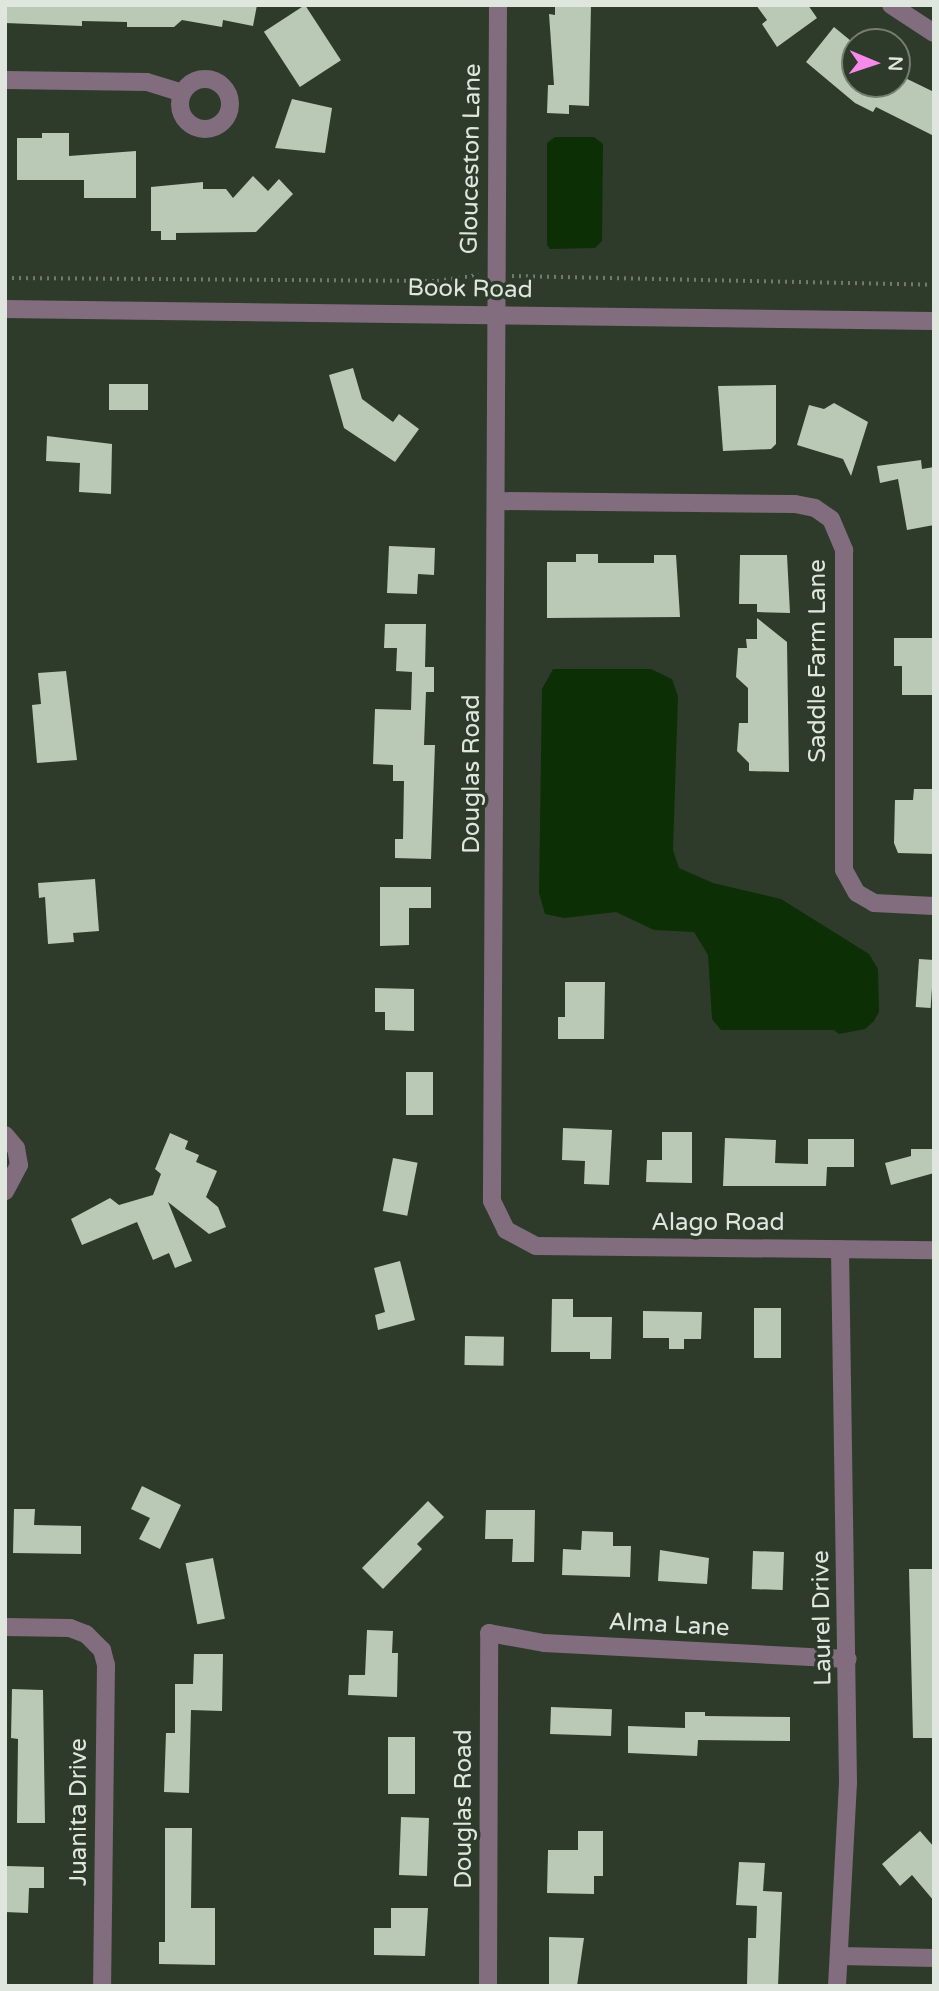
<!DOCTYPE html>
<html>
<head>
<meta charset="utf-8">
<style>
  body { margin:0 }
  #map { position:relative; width:939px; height:1991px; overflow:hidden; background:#2e3b2b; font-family:"Varela Round",sans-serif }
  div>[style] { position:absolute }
  .water>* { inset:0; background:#0d2f05 }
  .building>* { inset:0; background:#b9c9b6; transform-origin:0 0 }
  .path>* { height:3.5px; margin-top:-1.75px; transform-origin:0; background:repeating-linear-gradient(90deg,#707b6e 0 2px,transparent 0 7px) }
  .minor>* { height:18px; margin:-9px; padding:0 9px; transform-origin:9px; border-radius:9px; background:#816d7d }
  .minor>.ring { margin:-9px; padding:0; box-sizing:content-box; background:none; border:18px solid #816d7d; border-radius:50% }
  span { translate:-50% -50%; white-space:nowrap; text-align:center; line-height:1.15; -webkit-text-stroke:7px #2e3b2b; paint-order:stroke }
  .street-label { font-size:24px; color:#dee6dd }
  .frame { position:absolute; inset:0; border:7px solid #dee6dd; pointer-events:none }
  .north { position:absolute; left:841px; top:28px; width:70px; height:70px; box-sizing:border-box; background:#2e3b2b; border:2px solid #747f72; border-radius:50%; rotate:92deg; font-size:19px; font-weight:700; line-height:28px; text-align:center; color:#dee6dd }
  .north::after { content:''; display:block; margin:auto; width:24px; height:32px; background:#f888ea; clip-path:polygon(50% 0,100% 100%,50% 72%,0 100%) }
</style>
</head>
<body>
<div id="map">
  <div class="water">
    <div style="clip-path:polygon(555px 137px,594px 137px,603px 144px,602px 241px,595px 248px,550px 249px,547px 245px,547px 143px)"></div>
    <div style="clip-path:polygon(553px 669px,651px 669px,672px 679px,678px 696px,673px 850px,679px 868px,713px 883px,781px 899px,869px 954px,878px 969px,879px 1012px,874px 1021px,865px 1029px,839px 1034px,834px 1030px,721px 1030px,712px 1019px,708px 955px,694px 932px,654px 930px,616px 912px,564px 918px,545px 914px,539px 893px,542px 689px)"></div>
  </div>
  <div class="building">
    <div style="clip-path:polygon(5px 5px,257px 5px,253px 26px,223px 20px,222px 27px,182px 20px,174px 27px,127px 27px,127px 22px,82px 21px,82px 26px,5px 23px)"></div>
    <div style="left:305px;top:5px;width:66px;height:49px;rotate:57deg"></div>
    <div style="clip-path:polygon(555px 5px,591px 5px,589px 106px,569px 105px,569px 114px,547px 113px,548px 85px,554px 85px,549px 14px,555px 15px)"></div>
    <div style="clip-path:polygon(756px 5px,808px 5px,817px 18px,777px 47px,762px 24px,767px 20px)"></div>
    <div style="clip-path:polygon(834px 27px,851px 41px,846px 47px,855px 55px,855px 84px,897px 84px,897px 74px,934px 92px,934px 136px,876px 107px,873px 112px,855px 103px,806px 62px)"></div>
    <div style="clip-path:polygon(292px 99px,332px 108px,325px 153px,275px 148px)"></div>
    <div style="clip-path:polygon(42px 133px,69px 133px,69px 156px,136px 151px,136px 198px,84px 198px,84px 180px,17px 180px,17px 138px,42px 138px)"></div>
    <div style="clip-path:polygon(253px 176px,268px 191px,279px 179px,293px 194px,256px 232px,176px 233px,176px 240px,161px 240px,161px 231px,151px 231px,151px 187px,203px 182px,203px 189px,226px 189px,233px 198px)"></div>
    <div style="clip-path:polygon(353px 368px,362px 399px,393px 422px,399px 414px,419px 429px,395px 462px,344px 428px,329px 375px)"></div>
    <div style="left:109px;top:384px;width:39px;height:26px"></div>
    <div style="clip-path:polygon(776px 385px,776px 444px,771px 449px,723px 451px,718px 386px)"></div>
    <div style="clip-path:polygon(834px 403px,868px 422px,851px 476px,843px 459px,797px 445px,809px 405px,824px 409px)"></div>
    <div style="clip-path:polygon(47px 436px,112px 444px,111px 494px,79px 492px,80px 463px,46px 461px)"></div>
    <div style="clip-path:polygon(921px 460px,922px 469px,934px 467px,934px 525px,907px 530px,898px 479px,880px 483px,877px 466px)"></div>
    <div style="clip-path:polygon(389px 546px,435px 548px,434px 575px,418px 574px,417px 594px,387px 593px)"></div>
    <div style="clip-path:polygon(576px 554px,598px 554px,598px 563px,654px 563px,654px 555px,676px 555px,680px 617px,547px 618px,547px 562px,576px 562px)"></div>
    <div style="clip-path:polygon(740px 555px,787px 555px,790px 613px,757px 612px,757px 604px,739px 604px)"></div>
    <div style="clip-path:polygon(757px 618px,787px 642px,789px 772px,749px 771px,749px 763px,737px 751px,739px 723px,748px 723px,748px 688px,736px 677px,738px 648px,747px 648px,746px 639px,757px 639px)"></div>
    <div style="clip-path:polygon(385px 624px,426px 624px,425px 667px,434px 667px,434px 692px,426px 692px,424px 745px,435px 745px,431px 859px,395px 858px,395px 839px,403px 839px,404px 781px,393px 781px,393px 765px,373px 764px,375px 709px,411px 710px,412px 672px,396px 671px,397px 648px,384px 648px)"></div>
    <div style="clip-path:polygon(894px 638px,934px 638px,934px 695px,902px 695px,902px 666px,894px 666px)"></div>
    <div style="clip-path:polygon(66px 671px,77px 760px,37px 763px,32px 705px,41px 704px,38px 673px)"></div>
    <div style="clip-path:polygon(914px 789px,934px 789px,934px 854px,898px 853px,894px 843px,895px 800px,913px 800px)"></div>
    <div style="clip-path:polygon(95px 879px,99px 931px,73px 933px,74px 942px,48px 944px,45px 897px,39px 898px,38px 883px)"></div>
    <div style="clip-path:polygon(380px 887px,431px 887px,431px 908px,409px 908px,409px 945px,380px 946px)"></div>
    <div style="left:919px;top:959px;width:15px;height:48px;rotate:4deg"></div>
    <div style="clip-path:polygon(565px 982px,605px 982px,604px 1039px,558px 1039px,558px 1017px,565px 1017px)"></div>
    <div style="clip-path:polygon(375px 988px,414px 989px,414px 1031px,385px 1030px,385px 1012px,375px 1012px)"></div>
    <div style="left:406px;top:1072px;width:27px;height:43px"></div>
    <div style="clip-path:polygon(563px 1128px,612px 1130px,609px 1185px,584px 1184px,585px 1161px,562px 1160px)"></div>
    <div style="clip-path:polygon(662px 1132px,692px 1132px,692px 1183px,646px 1182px,647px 1160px,662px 1160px)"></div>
    <div style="clip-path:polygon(170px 1133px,188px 1141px,185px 1149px,199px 1155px,196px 1162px,217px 1171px,206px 1197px,218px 1207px,226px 1227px,209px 1234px,168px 1202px,192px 1261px,175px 1268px,169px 1253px,153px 1260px,137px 1222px,82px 1245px,71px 1219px,110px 1198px,119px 1205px,153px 1195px,161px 1174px,155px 1169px)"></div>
    <div style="clip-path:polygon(725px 1138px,776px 1140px,775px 1163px,808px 1164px,808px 1139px,854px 1139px,854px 1167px,827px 1167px,826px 1186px,723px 1186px)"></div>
    <div style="clip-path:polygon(911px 1149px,934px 1149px,934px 1173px,891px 1185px,885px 1163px,911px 1156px)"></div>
    <div style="left:393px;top:1158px;width:25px;height:54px;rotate:11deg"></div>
    <div style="clip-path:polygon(400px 1261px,415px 1320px,378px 1330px,375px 1315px,385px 1312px,374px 1268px)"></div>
    <div style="clip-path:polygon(552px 1299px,573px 1299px,573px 1317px,612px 1317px,611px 1359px,590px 1359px,590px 1352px,551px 1352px)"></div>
    <div style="left:754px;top:1308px;width:27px;height:50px"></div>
    <div style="clip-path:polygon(643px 1311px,702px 1312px,701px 1339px,684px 1339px,684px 1349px,669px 1349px,669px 1338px,643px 1338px)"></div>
    <div style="left:465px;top:1336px;width:39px;height:29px;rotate:1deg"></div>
    <div style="clip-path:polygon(142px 1486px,181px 1505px,160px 1549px,139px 1539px,150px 1518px,131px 1509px)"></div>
    <div style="clip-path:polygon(428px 1501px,444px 1517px,417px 1544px,422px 1549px,383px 1589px,362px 1568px)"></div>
    <div style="clip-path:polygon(14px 1509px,35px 1509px,34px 1525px,81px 1526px,81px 1554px,13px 1553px)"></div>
    <div style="clip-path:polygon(486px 1510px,535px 1510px,534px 1562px,512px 1562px,513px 1539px,485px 1539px)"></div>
    <div style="clip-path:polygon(582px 1531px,613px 1532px,613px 1546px,631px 1546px,630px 1577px,562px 1575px,563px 1549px,581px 1550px)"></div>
    <div style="clip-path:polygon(660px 1550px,709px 1558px,707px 1584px,658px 1581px)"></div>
    <div style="left:753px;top:1551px;width:31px;height:38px;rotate:2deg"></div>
    <div style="left:213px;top:1558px;width:62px;height:28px;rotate:79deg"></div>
    <div style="clip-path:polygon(909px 1569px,934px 1569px,934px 1738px,913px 1738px)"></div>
    <div style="clip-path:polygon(367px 1630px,393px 1631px,392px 1653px,398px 1653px,397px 1697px,348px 1695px,349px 1675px,365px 1675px)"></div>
    <div style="clip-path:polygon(194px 1654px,223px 1654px,222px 1711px,191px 1710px,189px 1793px,164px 1792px,166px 1733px,175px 1733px,175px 1684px,193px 1684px)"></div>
    <div style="clip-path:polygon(12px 1689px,43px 1690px,45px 1823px,17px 1823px,18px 1739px,11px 1738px)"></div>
    <div style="left:551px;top:1707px;width:61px;height:27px;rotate:2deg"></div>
    <div style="clip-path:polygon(685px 1712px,705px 1712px,705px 1716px,790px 1717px,790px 1741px,698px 1740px,697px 1756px,628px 1753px,628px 1726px,685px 1728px)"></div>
    <div style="left:388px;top:1737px;width:27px;height:57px"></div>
    <div style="left:401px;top:1817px;width:28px;height:58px;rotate:2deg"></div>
    <div style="clip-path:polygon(165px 1828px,192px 1828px,191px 1908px,215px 1908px,215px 1965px,159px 1964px,159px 1942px,165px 1942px)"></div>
    <div style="clip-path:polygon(578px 1831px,603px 1831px,603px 1876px,594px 1876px,594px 1894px,547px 1893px,548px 1850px,578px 1850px)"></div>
    <div style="clip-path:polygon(920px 1831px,934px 1847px,934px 1901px,912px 1875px,900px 1886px,882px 1864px)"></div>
    <div style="clip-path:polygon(739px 1862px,765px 1863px,763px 1891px,782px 1892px,778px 1986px,747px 1986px,748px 1938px,756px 1938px,757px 1906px,736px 1905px)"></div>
    <div style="clip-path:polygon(6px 1866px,44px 1867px,44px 1888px,29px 1888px,28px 1913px,5px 1912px)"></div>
    <div style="clip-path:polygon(391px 1908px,428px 1908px,425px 1956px,374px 1955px,374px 1928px,391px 1928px)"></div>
    <div style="clip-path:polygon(549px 1937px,584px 1938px,577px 1986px,549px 1986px)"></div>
  </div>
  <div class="path">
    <div style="left:512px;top:276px;width:422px;rotate:1.2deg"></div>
    <div style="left:5px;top:278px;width:432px;rotate:0.4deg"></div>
    <div style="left:437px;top:281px;width:42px;rotate:-8.1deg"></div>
  </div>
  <div class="minor">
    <div style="left:498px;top:5px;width:1196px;rotate:90.29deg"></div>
    <div style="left:492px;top:1201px;width:32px;rotate:64deg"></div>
    <div style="left:506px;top:1230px;width:34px;rotate:28deg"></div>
    <div style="left:536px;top:1246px;width:398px;rotate:0.6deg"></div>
    <div style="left:891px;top:5px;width:51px;rotate:33.1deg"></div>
    <div class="ring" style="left:180px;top:79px;width:32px;height:32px"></div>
    <div style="left:5px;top:80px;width:142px;rotate:0.8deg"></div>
    <div style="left:147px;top:82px;width:37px;rotate:17deg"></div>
    <div style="left:5px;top:309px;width:929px;rotate:0.74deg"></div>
    <div style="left:497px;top:501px;width:298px;rotate:0.6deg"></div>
    <div style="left:795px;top:504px;width:20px;rotate:11deg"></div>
    <div style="left:815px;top:508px;width:19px;rotate:35deg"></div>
    <div style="left:831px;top:519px;width:34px;rotate:67deg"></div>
    <div style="left:844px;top:550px;width:320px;rotate:90deg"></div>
    <div style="left:844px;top:870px;width:26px;rotate:61deg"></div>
    <div style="left:857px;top:893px;width:20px;rotate:30deg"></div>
    <div style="left:874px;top:903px;width:60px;rotate:2.9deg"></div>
    <div style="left:5px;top:1135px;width:17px;rotate:50deg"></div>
    <div style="left:16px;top:1148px;width:17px;rotate:80deg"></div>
    <div style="left:19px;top:1165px;width:30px;rotate:118deg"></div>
    <div style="left:5px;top:1627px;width:65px;rotate:0.9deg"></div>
    <div style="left:70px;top:1628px;width:17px;rotate:21deg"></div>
    <div style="left:86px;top:1634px;width:23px;rotate:45deg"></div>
    <div style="left:102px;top:1650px;width:16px;rotate:75deg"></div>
    <div style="left:106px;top:1665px;width:321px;rotate:90.7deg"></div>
    <div style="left:840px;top:1956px;width:94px;rotate:1.2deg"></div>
    <div style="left:488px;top:1986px;width:353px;rotate:-89.8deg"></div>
    <div style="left:489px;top:1633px;width:56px;rotate:10.3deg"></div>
    <div style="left:544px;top:1643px;width:304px;rotate:3deg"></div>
    <div style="left:837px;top:1986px;width:203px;rotate:-86.9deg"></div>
    <div style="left:848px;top:1783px;width:534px;rotate:-90.86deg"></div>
  </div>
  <div class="street-label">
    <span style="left:471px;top:159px;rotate:-89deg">Glouceston Lane</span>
    <span style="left:470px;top:289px;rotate:1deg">Book Road</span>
    <span style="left:818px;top:661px;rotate:-90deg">Saddle Farm Lane</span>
    <span style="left:472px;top:774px;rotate:-90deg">Douglas Road</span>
    <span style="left:718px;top:1223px">Alago Road</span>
    <span style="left:822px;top:1618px;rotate:-91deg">Laurel Drive</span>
    <span style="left:669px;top:1625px;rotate:3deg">Alma Lane</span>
    <span style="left:464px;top:1809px;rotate:-90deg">Douglas Road</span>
    <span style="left:79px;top:1812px;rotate:-90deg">Juanita Drive</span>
  </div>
  <div class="frame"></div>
  <div class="north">N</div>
</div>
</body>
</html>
